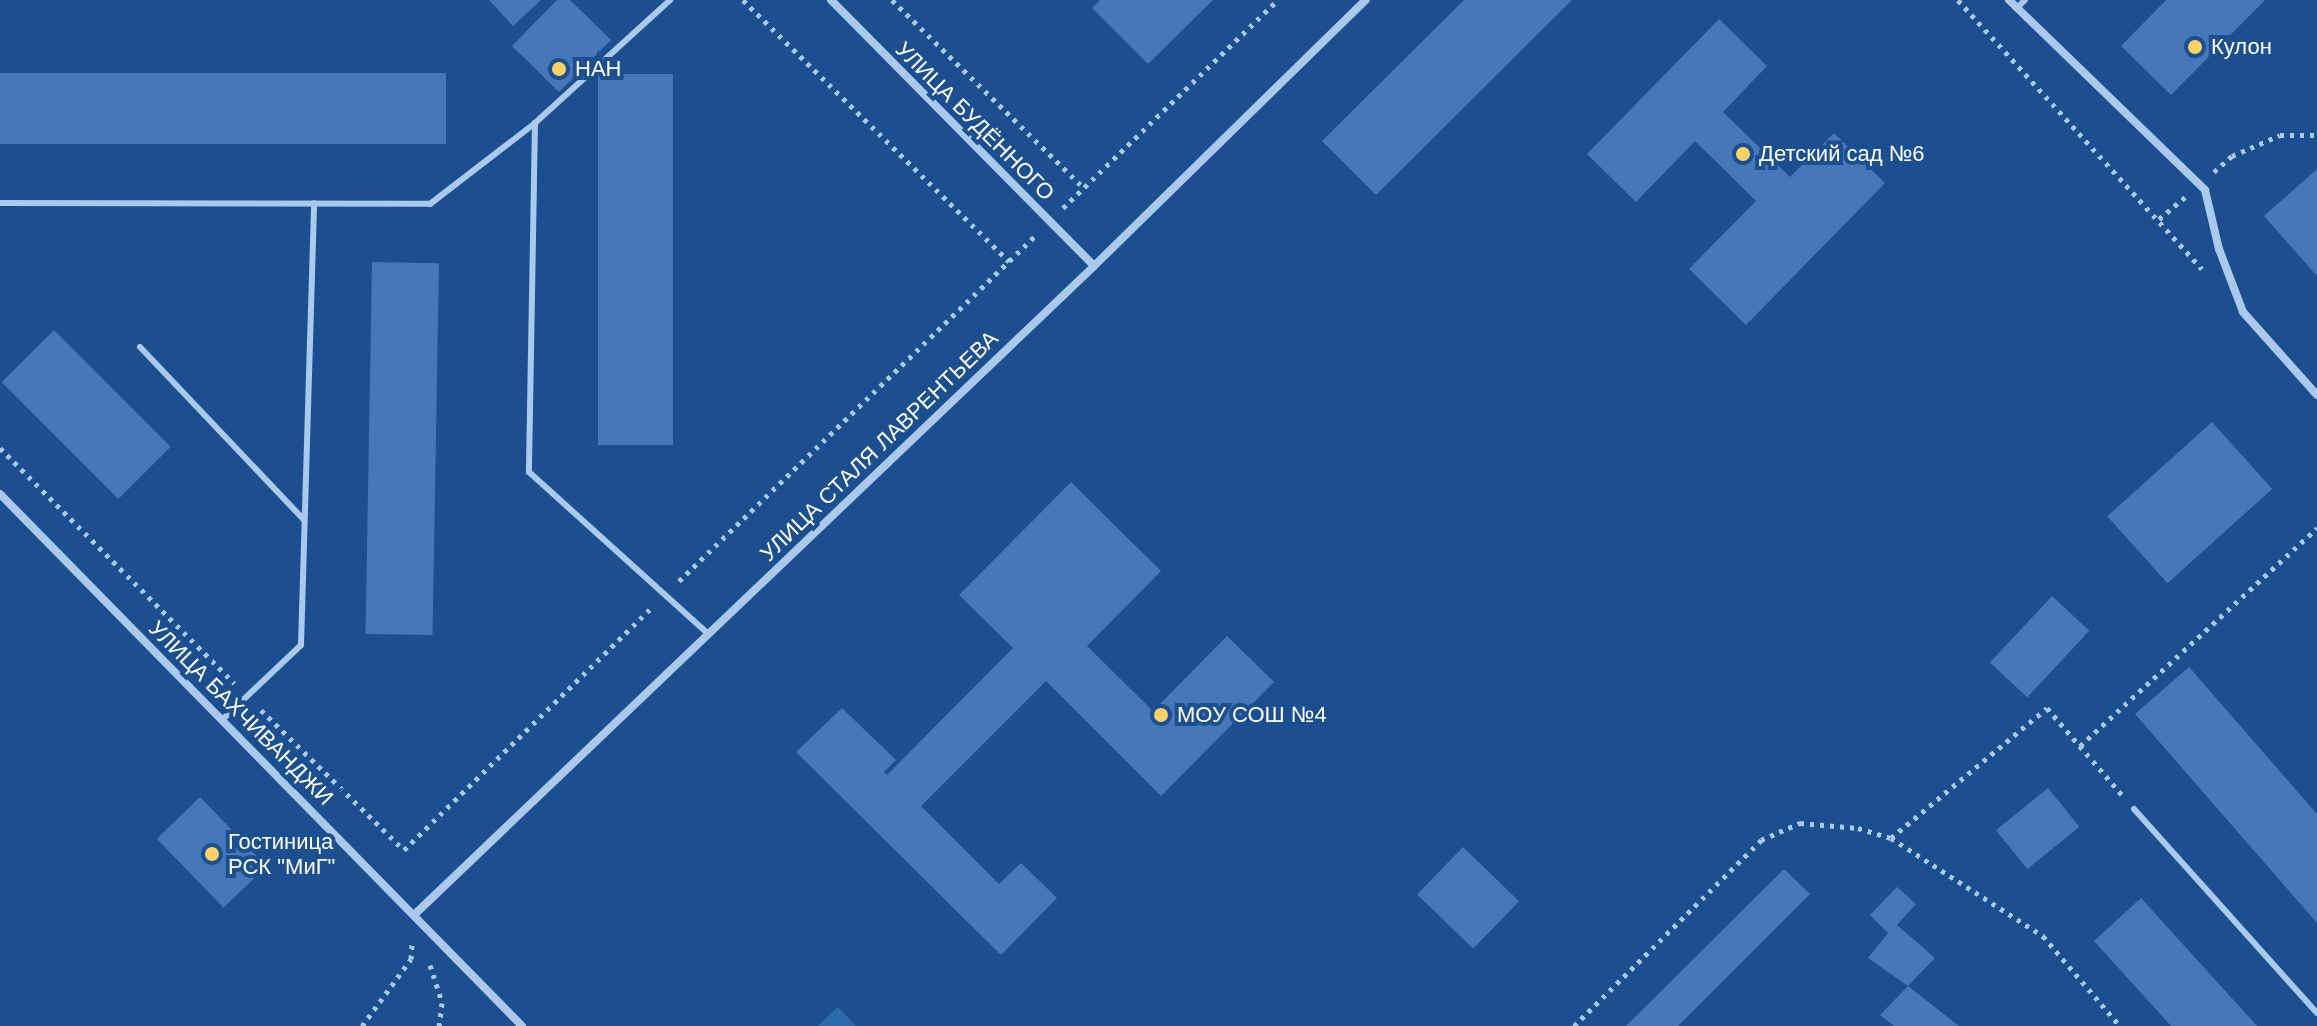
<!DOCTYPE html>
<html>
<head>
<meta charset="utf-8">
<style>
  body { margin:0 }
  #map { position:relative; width:2317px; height:1026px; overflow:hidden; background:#1b4f8f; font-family:Arial,sans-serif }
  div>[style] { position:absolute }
  .green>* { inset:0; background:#2e69ad }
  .building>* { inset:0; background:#4478b7; transform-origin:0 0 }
  .path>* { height:5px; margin-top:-2.5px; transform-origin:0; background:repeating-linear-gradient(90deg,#a9c9ee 0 4px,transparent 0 10px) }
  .lane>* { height:6px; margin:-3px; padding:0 3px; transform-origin:3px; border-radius:3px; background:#a9c9ee }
  .street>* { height:8px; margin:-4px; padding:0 4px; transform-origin:4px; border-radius:4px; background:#a9c9ee }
  .dots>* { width:22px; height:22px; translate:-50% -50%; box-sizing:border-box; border:4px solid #1b4f8f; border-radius:50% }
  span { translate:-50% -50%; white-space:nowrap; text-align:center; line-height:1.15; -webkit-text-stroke:8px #1b4f8f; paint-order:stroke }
  .poi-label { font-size:22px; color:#fff }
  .left { translate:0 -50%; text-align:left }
  .street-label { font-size:22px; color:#fff }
</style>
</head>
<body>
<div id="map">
  <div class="green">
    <div style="clip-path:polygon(838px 1007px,856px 1026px,818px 1026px)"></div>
  </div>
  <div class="building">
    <div style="clip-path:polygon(489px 0,541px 0,513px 26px)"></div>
    <div style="clip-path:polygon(557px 0,570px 0,611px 40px,559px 92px,512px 46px)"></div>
    <div style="clip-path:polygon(1100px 0,1213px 0,1148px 64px,1092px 8px)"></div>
    <div style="clip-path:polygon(1464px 0,1572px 0,1376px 195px,1322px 141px)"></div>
    <div style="clip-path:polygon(2166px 0,2265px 0,2171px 95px,2121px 46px)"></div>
    <div style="clip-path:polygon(1719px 19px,1767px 66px,1723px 112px,1790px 177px,1834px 133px,1885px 183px,1746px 325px,1689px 269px,1756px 201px,1695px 141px,1636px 202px,1587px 154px)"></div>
    <div style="left:0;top:73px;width:446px;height:71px"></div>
    <div style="left:598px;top:74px;width:75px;height:371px"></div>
    <div style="clip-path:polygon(2317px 169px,2317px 276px,2264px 216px)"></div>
    <div style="left:372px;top:262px;width:67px;height:372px;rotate:1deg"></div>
    <div style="left:54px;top:330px;width:165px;height:74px;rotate:45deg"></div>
    <div style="left:2212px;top:422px;width:90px;height:141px;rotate:48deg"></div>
    <div style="clip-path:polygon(1071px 482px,1161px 571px,1087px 646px,1153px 711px,1227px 636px,1274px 682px,1161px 796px,1046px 681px,921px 806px,999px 884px,1021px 863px,1057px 898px,1001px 955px,796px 752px,842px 708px,896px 760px,884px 772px,887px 775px,1013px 648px,959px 595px)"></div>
    <div style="left:2052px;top:596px;width:51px;height:91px;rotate:43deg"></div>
    <div style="clip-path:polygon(2189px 667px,2317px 814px,2317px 923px,2135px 714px)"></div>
    <div style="left:2048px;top:788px;width:50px;height:67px;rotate:51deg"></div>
    <div style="left:200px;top:797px;width:96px;height:60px;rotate:46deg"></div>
    <div style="left:1463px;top:847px;width:78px;height:66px;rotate:44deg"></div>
    <div style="clip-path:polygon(1784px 869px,1810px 894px,1678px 1026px,1626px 1026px)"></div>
    <div style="clip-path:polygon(1897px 887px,1916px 904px,1897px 925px,1935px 958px,1908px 986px,1868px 958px,1888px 933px,1870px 915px)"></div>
    <div style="clip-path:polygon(2141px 898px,2257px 1026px,2171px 1026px,2094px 941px)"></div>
    <div style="clip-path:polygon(1908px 986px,1959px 1026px,1894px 1026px,1880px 1015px)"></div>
  </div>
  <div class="path">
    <div style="left:743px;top:0;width:373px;rotate:44.5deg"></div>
    <div style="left:892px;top:0;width:269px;rotate:44.4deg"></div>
    <div style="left:1958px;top:0;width:363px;rotate:47.8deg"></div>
    <div style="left:2214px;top:172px;width:24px;rotate:-42deg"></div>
    <div style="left:2232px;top:156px;width:52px;rotate:-23.6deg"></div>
    <div style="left:2280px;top:135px;width:37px"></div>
    <div style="left:1063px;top:208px;width:299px;rotate:-44.1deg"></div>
    <div style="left:2159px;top:219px;width:34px;rotate:-40deg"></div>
    <div style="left:0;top:448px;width:332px;rotate:45.1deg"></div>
    <div style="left:679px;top:581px;width:497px;rotate:-44.1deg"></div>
    <div style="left:261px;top:710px;width:200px;rotate:44.4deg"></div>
    <div style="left:404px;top:850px;width:346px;rotate:-44.4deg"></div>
    <div style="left:2080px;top:746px;width:322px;rotate:-42.6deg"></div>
    <div style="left:1891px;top:838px;width:203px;rotate:-39.8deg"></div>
    <div style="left:2047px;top:708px;width:116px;rotate:49.2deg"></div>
    <div style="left:430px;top:965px;width:40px;rotate:72deg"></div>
    <div style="left:442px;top:1003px;width:23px;rotate:97deg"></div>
    <div style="left:362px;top:1026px;width:83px;rotate:-53.8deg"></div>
    <div style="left:411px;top:959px;width:16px;rotate:-86deg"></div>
    <div style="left:1574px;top:1026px;width:264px;rotate:-44.8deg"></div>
    <div style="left:1761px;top:840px;width:43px;rotate:-23.6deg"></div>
    <div style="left:1800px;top:823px;width:58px;rotate:4.9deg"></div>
    <div style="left:1858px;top:828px;width:34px;rotate:17deg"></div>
    <div style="left:1891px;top:838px;width:181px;rotate:32.8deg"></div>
    <div style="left:2043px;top:936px;width:118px;rotate:49.5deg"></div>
  </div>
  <div class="lane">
    <div style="left:2017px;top:8px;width:11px;rotate:-45deg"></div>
    <div style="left:535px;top:123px;width:349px;rotate:91deg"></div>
    <div style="left:529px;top:472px;width:241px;rotate:42.1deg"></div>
    <div style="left:0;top:203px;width:430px;rotate:0.1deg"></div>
    <div style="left:430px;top:204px;width:133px;rotate:-37.6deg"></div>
    <div style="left:535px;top:123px;width:183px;rotate:-42.3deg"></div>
    <div style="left:140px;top:347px;width:238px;rotate:46.5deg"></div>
    <div style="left:222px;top:720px;width:109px;rotate:-43.5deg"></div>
    <div style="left:301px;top:645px;width:442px;rotate:-88.3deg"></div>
    <div style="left:2134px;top:809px;width:274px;rotate:48.1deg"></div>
  </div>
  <div class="street">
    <div style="left:831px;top:0;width:374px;rotate:45.3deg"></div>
    <div style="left:2009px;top:0;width:273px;rotate:44.1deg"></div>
    <div style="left:2205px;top:190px;width:61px;rotate:76.7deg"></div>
    <div style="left:2219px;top:249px;width:67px;rotate:69.1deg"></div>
    <div style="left:2243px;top:312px;width:111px;rotate:48.3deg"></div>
    <div style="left:0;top:494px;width:745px;rotate:45.54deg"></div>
    <div style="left:414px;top:915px;width:940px;rotate:-43.66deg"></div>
    <div style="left:1094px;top:266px;width:380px;rotate:-44.4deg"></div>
  </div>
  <div class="dots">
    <div style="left:2195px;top:47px;background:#ffd166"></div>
    <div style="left:559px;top:69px;background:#ffd166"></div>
    <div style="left:1743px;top:154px;background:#ffd166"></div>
    <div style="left:1161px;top:715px;background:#ffd166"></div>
    <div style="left:212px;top:854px;background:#ffd166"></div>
  </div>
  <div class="poi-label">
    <span class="left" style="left:2211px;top:47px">Кулон</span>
    <span class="left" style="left:575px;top:69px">НАН</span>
    <span class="left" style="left:1759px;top:154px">Детский сад №6</span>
    <span class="left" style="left:1177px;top:715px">МОУ СОШ №4</span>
    <span class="left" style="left:228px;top:854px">Гостиница<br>РСК "МиГ"</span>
  </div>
  <div class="street-label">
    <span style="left:975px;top:121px;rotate:45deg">УЛИЦА БУДЁННОГО</span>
    <span style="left:879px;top:446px;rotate:-44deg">УЛИЦА СТАЛЯ ЛАВРЕНТЬЕВА</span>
    <span style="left:241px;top:713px;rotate:45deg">УЛИЦА БАХЧИВАНДЖИ</span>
  </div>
</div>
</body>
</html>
